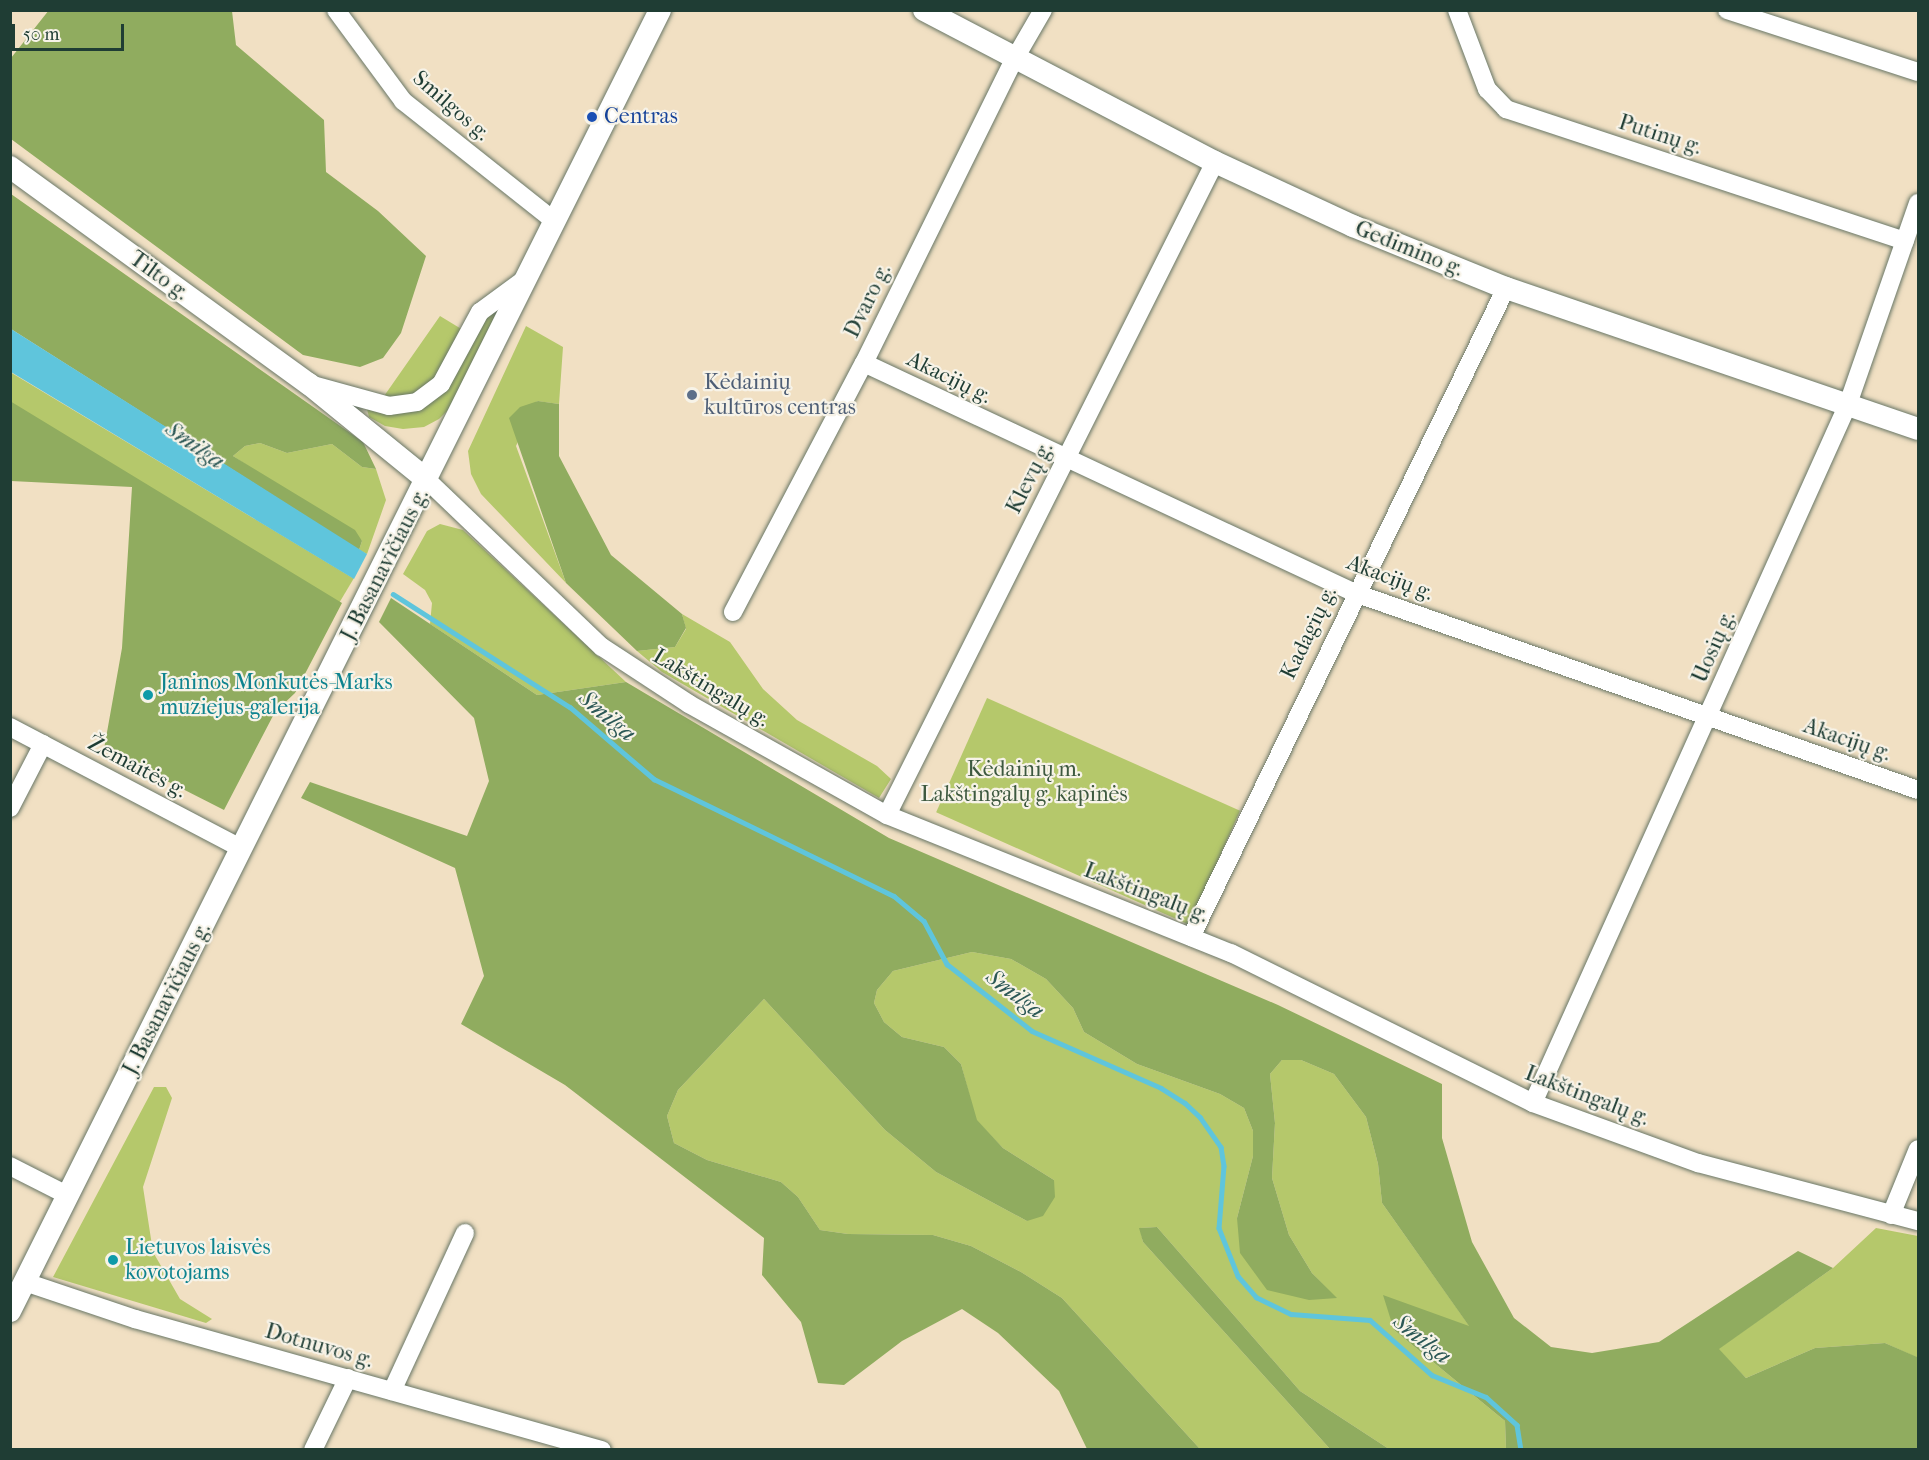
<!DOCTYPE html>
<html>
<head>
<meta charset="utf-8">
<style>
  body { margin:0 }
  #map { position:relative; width:1929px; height:1460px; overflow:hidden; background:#f1e0c3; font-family:"IM FELL French Canon",serif }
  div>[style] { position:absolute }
  .green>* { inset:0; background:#b5c86b; transform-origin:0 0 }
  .forest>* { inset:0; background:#90ac5f }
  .water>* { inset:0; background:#5fc5dc }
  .stream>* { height:4.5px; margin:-2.25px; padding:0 2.25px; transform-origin:2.25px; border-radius:2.25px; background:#5fc5dc }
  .roads { filter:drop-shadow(0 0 2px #687666) drop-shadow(0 0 2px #687666) }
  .minor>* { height:18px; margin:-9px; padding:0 9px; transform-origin:9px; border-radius:9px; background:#fff }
  .major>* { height:22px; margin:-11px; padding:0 11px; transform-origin:11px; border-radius:11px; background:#fff }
  .dots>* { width:16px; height:16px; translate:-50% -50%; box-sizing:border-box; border:3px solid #f7f3e8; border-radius:50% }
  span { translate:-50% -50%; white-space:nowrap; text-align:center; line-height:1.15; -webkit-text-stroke:4.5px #f7f3e8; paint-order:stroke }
  .street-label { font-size:22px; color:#1f3d34 }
  .transit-label { font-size:22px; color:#164399 }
  .left { translate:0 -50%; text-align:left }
  .service-label { font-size:22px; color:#4e5e75 }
  .culture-label { font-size:22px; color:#0d838f }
  .park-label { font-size:22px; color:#3d593f }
  .water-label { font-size:24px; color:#2c5856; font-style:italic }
  .frame { position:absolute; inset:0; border:12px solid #1f3d34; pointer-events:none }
  .scale { position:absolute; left:12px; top:24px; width:112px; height:27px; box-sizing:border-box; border:3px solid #1f3d34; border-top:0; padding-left:8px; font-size:18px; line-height:21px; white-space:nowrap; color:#1f3d34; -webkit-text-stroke:4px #f7f3e8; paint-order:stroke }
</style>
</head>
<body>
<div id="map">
  <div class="green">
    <div style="clip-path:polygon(504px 300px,452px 406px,439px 419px,424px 427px,403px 429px,385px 426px,369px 417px,367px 409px,382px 399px,440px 316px,463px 330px)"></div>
    <div style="clip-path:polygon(526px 326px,563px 347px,559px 404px,537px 401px,516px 446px,566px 583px,481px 494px,471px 474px,468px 451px)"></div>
    <div style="left:10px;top:372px;width:401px;height:29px;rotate:31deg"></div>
    <div style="clip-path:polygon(260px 443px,287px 453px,332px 444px,362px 467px,376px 469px,386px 500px,367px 554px,359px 550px,362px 541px,233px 456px,245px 446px)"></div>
    <div style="clip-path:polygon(440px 524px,463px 530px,626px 682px,537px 695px,430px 624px,432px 603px,425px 590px,403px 574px,427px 531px)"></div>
    <div style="clip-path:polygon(682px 614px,730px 642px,763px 689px,797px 720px,877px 766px,891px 779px,879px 798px,662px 672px,637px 651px,675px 647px,686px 629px)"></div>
    <div style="left:987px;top:698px;width:277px;height:125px;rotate:24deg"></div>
    <div style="clip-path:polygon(972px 952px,1011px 959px,1046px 979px,1073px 1008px,1084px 1032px,1137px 1064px,1220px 1094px,1244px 1108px,1253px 1131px,1253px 1156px,1237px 1218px,1336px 1298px,1312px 1273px,1289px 1235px,1272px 1178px,1275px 1123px,1270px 1074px,1282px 1060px,1301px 1060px,1334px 1074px,1366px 1117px,1378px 1164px,1382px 1203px,1470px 1327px,1394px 1330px,1505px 1421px,1506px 1449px,1389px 1449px,1300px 1391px,1157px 1227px,1140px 1228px,1143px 1242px,1330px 1449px,1200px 1449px,1062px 1298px,1021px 1272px,971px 1246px,933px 1235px,848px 1234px,820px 1230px,798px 1197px,781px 1182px,707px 1160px,674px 1143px,667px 1116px,678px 1090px,764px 999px,885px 1130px,936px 1172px,1027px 1221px,1054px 1180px,1003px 1148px,976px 1120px,961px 1064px,944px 1047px,902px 1037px,884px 1022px,874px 1003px,877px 990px,893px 971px)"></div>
    <div style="clip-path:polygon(154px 1087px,166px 1087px,172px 1098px,143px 1187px,153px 1252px,180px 1299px,212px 1319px,206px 1323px,53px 1277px)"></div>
    <div style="clip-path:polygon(1876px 1228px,1918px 1236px,1918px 1358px,1885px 1343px,1815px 1348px,1746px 1378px,1718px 1349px,1833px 1268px)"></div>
  </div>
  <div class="forest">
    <div style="clip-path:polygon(49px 10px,232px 11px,236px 45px,324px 120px,326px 172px,378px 211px,426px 256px,401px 333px,383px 358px,360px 367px,303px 355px,11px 139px,11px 58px)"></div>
    <div style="clip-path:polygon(11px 194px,363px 442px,376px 469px,362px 467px,332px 444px,287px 453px,260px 443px,245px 446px,233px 456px,355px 530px,362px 541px,359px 550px,11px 329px)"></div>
    <div style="clip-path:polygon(10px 401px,342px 603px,295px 693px,275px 712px,224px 810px,104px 749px,122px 648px,132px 487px,11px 481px)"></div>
    <div style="clip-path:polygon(538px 401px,559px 404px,559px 456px,611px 555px,682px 614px,686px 628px,675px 647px,637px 651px,566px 583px,509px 418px,520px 407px)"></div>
    <div style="clip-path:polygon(391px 598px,537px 695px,626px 682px,889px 838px,1278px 1005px,1442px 1084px,1442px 1138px,1472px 1242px,1514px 1318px,1551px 1347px,1592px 1353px,1659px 1342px,1798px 1251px,1833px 1268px,1719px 1349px,1746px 1378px,1815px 1348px,1885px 1343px,1917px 1357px,1918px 1449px,1506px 1449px,1505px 1421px,1394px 1330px,1383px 1295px,1469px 1326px,1382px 1203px,1378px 1164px,1366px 1117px,1334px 1074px,1301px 1060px,1282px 1060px,1270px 1074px,1275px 1123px,1272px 1178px,1289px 1235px,1312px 1273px,1337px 1298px,1309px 1300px,1267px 1290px,1240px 1253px,1237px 1218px,1253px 1156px,1253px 1131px,1244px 1108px,1220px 1094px,1137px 1064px,1084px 1032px,1073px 1008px,1046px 979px,1011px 959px,972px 952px,893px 971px,877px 990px,874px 1003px,884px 1022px,902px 1037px,944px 1047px,961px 1064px,977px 1120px,1003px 1148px,1054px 1180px,1055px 1197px,1043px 1216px,1027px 1221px,936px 1172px,885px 1130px,764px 999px,678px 1090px,667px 1116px,674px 1143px,707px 1160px,781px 1182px,798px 1197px,820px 1230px,848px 1234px,933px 1235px,971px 1246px,1021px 1272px,1062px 1298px,1200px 1449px,1087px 1449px,1059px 1391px,998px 1333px,962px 1309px,902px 1341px,844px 1385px,818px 1383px,801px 1322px,762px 1275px,764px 1238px,565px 1085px,461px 1024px,484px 976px,455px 868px,301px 798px,310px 782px,467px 836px,489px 781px,474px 718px,379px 622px)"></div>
    <div style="clip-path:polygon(1157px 1227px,1300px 1391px,1389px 1449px,1330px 1449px,1143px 1242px,1139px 1228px)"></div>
  </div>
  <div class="water">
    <div style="clip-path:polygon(11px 329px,367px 554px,354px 579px,11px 372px)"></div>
  </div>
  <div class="stream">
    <div style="left:393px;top:594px;width:210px;rotate:32.6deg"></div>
    <div style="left:570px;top:707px;width:111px;rotate:40.6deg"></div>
    <div style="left:654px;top:779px;width:267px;rotate:26deg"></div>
    <div style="left:894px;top:896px;width:39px;rotate:40deg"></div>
    <div style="left:924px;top:921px;width:49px;rotate:61.9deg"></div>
    <div style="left:947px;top:964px;width:108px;rotate:38.2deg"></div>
    <div style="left:1032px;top:1031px;width:141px;rotate:23.8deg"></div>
    <div style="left:1161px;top:1088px;width:28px;rotate:32deg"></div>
    <div style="left:1185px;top:1103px;width:21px;rotate:43deg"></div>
    <div style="left:1200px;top:1117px;width:37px;rotate:55deg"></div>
    <div style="left:1221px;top:1147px;width:19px;rotate:81deg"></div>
    <div style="left:1224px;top:1166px;width:62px;rotate:94.6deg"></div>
    <div style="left:1219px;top:1228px;width:52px;rotate:68.4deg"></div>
    <div style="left:1238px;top:1276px;width:28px;rotate:49deg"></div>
    <div style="left:1256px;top:1297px;width:39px;rotate:26deg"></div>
    <div style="left:1291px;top:1314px;width:79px;rotate:4.3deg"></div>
    <div style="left:1370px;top:1320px;width:83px;rotate:41.6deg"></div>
    <div style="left:1432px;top:1375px;width:58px;rotate:22.2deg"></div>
    <div style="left:1486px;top:1397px;width:42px;rotate:42.1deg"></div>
    <div style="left:1517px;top:1425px;width:25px;rotate:81deg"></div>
  </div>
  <div class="roads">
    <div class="minor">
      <div style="left:336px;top:10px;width:113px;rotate:53.6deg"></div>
      <div style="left:403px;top:101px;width:191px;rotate:38.4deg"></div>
      <div style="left:1457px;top:10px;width:85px;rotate:69.2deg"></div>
      <div style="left:1487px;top:89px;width:28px;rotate:46deg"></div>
      <div style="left:1506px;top:109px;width:420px;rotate:18.3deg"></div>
      <div style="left:1727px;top:10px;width:201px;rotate:18deg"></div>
      <div style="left:864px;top:363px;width:542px;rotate:25.1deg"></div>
      <div style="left:1355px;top:593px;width:596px;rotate:19.29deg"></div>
      <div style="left:309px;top:384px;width:83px;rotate:15.4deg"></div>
      <div style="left:389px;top:406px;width:28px;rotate:-8deg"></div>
      <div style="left:417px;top:402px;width:30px;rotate:-37deg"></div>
      <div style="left:441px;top:384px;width:82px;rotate:-61.6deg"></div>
      <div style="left:480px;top:312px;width:52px;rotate:-36.4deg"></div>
      <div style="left:427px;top:480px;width:242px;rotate:43.7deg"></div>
      <div style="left:602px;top:647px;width:104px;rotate:33.2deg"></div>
      <div style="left:689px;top:704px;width:227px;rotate:29.3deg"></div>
      <div style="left:887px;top:815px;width:371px;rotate:21.9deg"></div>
      <div style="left:1231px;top:953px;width:337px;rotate:26.4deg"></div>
      <div style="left:1533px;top:1103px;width:176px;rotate:20deg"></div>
      <div style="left:1698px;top:1163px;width:228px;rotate:14.8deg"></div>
      <div style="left:733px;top:612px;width:281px;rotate:-62.3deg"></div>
      <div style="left:864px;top:363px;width:338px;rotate:-63.7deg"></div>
      <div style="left:1014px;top:60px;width:58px;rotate:-59.9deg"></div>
      <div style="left:10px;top:727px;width:262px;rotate:27.7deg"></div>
      <div style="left:10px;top:808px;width:72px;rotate:-62.7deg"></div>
      <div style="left:887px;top:815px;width:731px;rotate:-63.33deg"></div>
      <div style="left:1191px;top:937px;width:721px;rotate:-64.11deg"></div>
      <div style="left:1533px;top:1103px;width:767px;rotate:-65.74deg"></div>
      <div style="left:1848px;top:404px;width:213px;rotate:-70.8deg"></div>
      <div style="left:10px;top:1166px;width:66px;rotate:27deg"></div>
      <div style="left:1891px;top:1215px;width:71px;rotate:-67.8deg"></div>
      <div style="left:25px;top:1282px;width:116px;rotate:18.6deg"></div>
      <div style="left:135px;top:1319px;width:485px;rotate:15.7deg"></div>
      <div style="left:392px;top:1391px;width:174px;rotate:-65.2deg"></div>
      <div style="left:313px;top:1450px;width:80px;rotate:-64.1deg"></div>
    </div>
    <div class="major">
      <div style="left:924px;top:10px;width:328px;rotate:27.6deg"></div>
      <div style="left:1215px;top:162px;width:152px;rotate:24.9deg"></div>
      <div style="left:1353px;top:226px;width:165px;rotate:22.1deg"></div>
      <div style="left:1506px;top:288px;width:435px;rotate:18.9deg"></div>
      <div style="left:10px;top:167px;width:369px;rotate:36deg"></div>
      <div style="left:309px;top:384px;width:152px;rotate:39.1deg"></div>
      <div style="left:10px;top:1311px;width:1454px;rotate:-63.45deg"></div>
    </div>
  </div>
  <div class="dots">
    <div style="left:592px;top:117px;background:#1a4fb4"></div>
    <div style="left:692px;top:395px;background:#5c6f8a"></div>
    <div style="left:148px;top:695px;background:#0f9aa8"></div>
    <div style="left:113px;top:1260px;background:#0f9aa8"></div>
  </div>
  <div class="street-label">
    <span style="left:451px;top:106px;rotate:41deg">Smilgos g.</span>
    <span style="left:1660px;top:135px;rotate:18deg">Putinų g.</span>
    <span style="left:1409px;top:249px;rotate:22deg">Gedimino g.</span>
    <span style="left:159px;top:276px;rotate:36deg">Tilto g.</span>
    <span style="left:868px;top:301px;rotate:-64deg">Dvaro g.</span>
    <span style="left:949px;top:378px;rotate:26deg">Akacijų g.</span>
    <span style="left:1030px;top:478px;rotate:-63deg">Klevų g.</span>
    <span style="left:385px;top:565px;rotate:-63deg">J. Basanavičiaus g.</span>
    <span style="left:1390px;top:578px;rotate:21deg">Akacijų g.</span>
    <span style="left:1309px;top:633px;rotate:-64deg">Kadagių g.</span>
    <span style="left:1714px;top:647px;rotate:-66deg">Uosių g.</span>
    <span style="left:711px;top:688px;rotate:31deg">Lakštingalų g.</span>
    <span style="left:1847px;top:740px;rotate:19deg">Akacijų g.</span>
    <span style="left:137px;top:767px;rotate:28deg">Žemaitės g.</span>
    <span style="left:1146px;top:893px;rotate:21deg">Lakštingalų g.</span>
    <span style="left:167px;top:999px;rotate:-63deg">J. Basanavičiaus g.</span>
    <span style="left:1587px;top:1096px;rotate:21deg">Lakštingalų g.</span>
    <span style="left:319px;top:1346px;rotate:16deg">Dotnuvos g.</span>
  </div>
  <div class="transit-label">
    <span class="left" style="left:604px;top:117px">Centras</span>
  </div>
  <div class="service-label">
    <span class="left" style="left:704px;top:395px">Kėdainių<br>kultūros centras</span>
  </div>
  <div class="culture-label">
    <span class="left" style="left:160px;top:695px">Janinos Monkutės-Marks<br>muziejus-galerija</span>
    <span class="left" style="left:125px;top:1260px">Lietuvos laisvės<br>kovotojams</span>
  </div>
  <div class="park-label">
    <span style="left:1024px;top:782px">Kėdainių m.<br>Lakštingalų g. kapinės</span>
  </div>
  <div class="water-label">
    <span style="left:195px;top:445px;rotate:35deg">Smilga</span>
    <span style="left:607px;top:716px;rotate:40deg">Smilga</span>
    <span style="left:1015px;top:994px;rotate:37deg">Smilga</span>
    <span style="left:1422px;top:1339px;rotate:38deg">Smilga</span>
  </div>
  <div class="frame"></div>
  <div class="scale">50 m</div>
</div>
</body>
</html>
